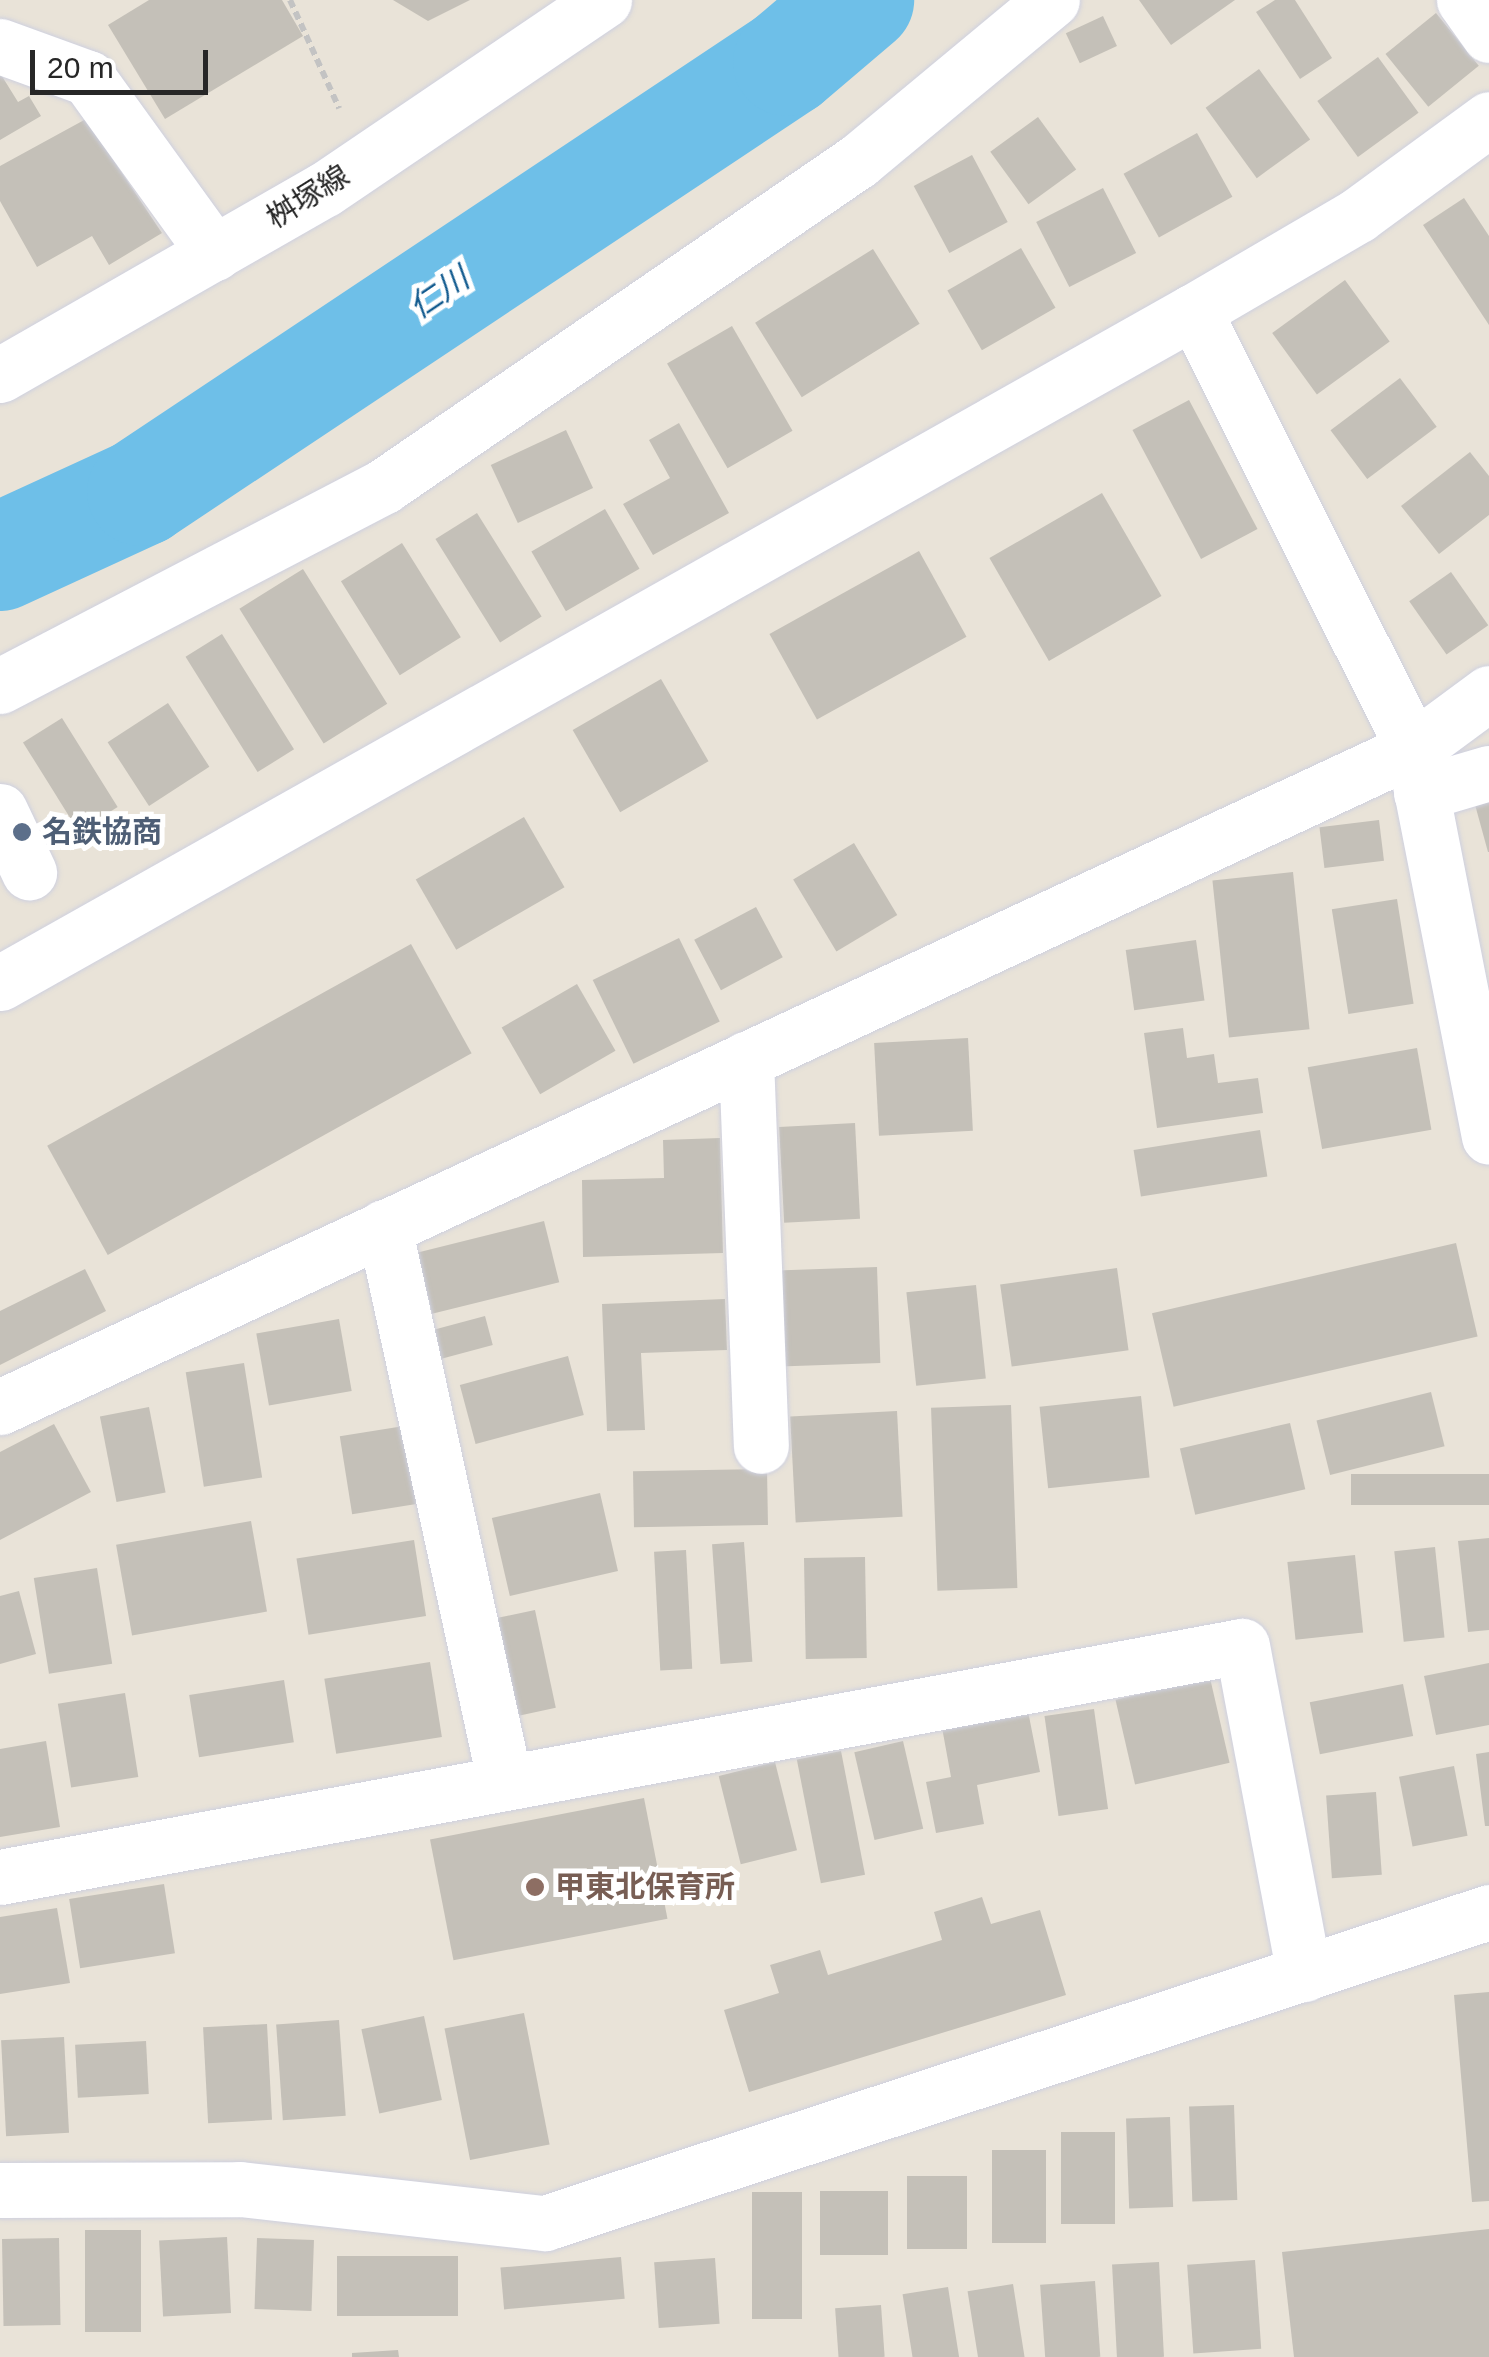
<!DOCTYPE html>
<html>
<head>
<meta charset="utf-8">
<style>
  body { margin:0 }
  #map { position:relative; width:1489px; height:2357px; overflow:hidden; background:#e9e3d8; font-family:Arial,"Noto Sans JP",sans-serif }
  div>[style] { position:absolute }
  .river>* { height:108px; margin:-54px; padding:0 54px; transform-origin:54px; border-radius:54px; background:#6ebfe8 }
  .building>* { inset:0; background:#c4c0b8; transform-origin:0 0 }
  .path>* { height:6px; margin-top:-3px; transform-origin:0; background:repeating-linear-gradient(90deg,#c3c3c3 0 8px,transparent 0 13px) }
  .roads { filter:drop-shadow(0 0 2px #ced0df) drop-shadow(0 0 2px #ced0df) }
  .minor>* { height:55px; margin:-27.5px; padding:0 27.5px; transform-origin:27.5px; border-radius:27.5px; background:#fff }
  .dots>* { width:28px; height:28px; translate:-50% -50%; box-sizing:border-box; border:5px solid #fff; border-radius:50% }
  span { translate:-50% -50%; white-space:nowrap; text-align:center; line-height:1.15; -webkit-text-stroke:10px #fff; paint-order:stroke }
  .street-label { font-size:30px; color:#272727 }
  .service-label { font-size:30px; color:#4e5e75; font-weight:700 }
  .left { translate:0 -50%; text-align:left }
  .education-label { font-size:30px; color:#785e54; font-weight:700 }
  .water-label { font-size:32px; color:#125b8f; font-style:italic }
  .scale { position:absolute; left:30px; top:50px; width:178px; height:45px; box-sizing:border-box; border:5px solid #272727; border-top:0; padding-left:12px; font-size:30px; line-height:35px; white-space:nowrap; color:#272727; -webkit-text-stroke:8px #fff; paint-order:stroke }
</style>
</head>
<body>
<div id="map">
  <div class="river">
    <div style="left:0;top:557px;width:155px;rotate:-24.7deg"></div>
    <div style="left:141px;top:492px;width:776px;rotate:-33.65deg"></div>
    <div style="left:787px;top:62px;width:96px;rotate:-40.3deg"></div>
  </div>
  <div class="building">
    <div style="clip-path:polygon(149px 0,282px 0,303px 36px,165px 119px,108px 25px)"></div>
    <div style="clip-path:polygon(393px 0,470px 0,428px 21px)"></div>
    <div style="clip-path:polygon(1139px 0,1235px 0,1171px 45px)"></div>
    <div style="clip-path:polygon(1275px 0,1295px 0,1332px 58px,1300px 79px,1256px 12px)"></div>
    <div style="left:1436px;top:13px;width:68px;height:65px;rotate:51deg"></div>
    <div style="left:1103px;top:16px;width:33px;height:41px;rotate:65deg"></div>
    <div style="left:1378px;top:57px;width:69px;height:75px;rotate:54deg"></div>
    <div style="left:1259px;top:69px;width:87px;height:66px;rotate:54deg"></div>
    <div style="clip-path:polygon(0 73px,18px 102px,29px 96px,41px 116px,0 140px)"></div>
    <div style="left:1038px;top:117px;width:65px;height:59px;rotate:54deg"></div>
    <div style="clip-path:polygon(86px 119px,162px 233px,109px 265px,92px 236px,37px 267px,0 201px,0 166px)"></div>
    <div style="left:1197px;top:133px;width:73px;height:84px;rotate:61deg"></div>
    <div style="left:972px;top:155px;width:76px;height:66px;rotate:62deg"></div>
    <div style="left:1103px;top:188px;width:73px;height:75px;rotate:63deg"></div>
    <div style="clip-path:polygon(1464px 198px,1489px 236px,1489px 325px,1423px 225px)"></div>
    <div style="left:1021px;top:248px;width:69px;height:85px;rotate:60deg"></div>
    <div style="left:873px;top:249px;width:88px;height:139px;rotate:58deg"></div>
    <div style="left:1345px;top:280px;width:76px;height:90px;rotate:54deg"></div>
    <div style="left:732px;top:326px;width:121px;height:75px;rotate:60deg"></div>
    <div style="left:1400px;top:378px;width:61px;height:87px;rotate:53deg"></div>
    <div style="left:1189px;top:400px;width:146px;height:64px;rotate:62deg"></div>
    <div style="clip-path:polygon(679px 423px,729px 513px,653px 555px,623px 504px,670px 478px,649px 440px)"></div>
    <div style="left:566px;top:430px;width:64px;height:83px;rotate:65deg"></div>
    <div style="clip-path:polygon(1470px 452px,1489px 476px,1489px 515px,1439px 554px,1401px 506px)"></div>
    <div style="left:1102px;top:493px;width:119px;height:130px;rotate:60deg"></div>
    <div style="left:605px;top:509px;width:69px;height:85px;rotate:60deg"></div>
    <div style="left:477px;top:513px;width:122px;height:49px;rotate:58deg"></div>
    <div style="left:402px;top:543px;width:111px;height:72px;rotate:58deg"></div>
    <div style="left:919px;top:551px;width:98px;height:171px;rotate:61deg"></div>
    <div style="left:303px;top:569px;width:159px;height:75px;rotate:58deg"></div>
    <div style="left:1451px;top:572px;width:65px;height:51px;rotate:55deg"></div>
    <div style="left:222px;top:634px;width:136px;height:43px;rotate:58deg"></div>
    <div style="left:661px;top:679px;width:95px;height:102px;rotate:60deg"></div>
    <div style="left:168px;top:703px;width:76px;height:72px;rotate:57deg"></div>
    <div style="left:62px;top:718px;width:105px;height:46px;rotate:58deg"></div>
    <div style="clip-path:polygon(1489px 797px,1489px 852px,1488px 852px,1474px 801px)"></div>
    <div style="left:524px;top:817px;width:81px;height:125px;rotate:60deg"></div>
    <div style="left:1379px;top:820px;width:41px;height:60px;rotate:83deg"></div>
    <div style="left:854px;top:843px;width:84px;height:71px;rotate:59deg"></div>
    <div style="left:1293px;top:872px;width:158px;height:81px;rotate:84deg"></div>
    <div style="left:1397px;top:899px;width:106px;height:66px;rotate:81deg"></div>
    <div style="left:756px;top:907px;width:57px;height:70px;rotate:62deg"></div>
    <div style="left:679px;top:938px;width:93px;height:96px;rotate:64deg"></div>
    <div style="left:1196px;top:940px;width:61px;height:71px;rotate:82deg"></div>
    <div style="left:411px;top:944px;width:125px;height:416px;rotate:61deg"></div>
    <div style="left:577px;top:984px;width:77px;height:87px;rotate:60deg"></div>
    <div style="clip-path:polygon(1183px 1028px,1187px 1058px,1214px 1054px,1218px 1083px,1258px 1078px,1263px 1113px,1157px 1128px,1144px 1033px)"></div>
    <div style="left:968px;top:1038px;width:93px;height:94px;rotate:87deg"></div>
    <div style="left:1417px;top:1048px;width:83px;height:111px;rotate:80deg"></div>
    <div style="left:855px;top:1123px;width:96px;height:76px;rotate:87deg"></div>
    <div style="left:1260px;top:1130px;width:47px;height:128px;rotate:81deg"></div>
    <div style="clip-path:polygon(720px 1138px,723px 1253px,583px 1257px,582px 1180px,664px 1178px,663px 1140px)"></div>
    <div style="left:544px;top:1221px;width:63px;height:131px;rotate:76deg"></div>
    <div style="left:1456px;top:1243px;width:96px;height:312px;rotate:77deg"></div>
    <div style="left:877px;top:1267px;width:96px;height:100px;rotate:88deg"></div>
    <div style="left:1117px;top:1268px;width:83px;height:118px;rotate:82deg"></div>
    <div style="clip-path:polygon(85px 1269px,106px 1311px,0 1365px,0 1311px)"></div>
    <div style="left:976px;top:1285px;width:94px;height:70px;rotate:84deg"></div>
    <div style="clip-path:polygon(725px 1299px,727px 1350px,641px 1353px,645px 1430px,607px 1431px,602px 1304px)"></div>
    <div style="left:485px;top:1316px;width:30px;height:55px;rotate:75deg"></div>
    <div style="left:339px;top:1319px;width:73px;height:84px;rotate:80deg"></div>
    <div style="left:568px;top:1356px;width:61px;height:112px;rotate:75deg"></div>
    <div style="left:244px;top:1363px;width:116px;height:59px;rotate:81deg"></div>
    <div style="left:1431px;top:1392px;width:56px;height:118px;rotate:76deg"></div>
    <div style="left:1141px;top:1396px;width:82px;height:102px;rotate:84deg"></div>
    <div style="left:1011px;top:1405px;width:183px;height:80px;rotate:88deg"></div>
    <div style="left:149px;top:1407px;width:87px;height:50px;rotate:79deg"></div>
    <div style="left:897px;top:1411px;width:106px;height:107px;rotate:87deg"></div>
    <div style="left:1290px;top:1423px;width:68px;height:113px;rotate:77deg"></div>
    <div style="clip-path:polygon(54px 1424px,91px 1492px,0 1540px,0 1452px)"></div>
    <div style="left:404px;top:1426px;width:79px;height:65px;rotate:81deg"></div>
    <div style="left:767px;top:1469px;width:56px;height:134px;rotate:89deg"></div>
    <div style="left:1489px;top:1474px;width:31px;height:138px;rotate:90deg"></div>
    <div style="left:600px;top:1493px;width:80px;height:111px;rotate:77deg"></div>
    <div style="left:251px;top:1521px;width:92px;height:137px;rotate:80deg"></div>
    <div style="clip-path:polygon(1489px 1538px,1489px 1630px,1468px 1632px,1458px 1541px)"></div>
    <div style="left:414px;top:1540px;width:77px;height:119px;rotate:81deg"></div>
    <div style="left:744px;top:1542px;width:120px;height:32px;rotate:86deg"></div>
    <div style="left:1435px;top:1547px;width:91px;height:41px;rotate:84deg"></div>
    <div style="left:686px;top:1550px;width:119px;height:32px;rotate:87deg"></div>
    <div style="left:1355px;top:1555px;width:78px;height:68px;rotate:84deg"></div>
    <div style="left:865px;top:1557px;width:101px;height:61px;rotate:89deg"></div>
    <div style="left:97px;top:1568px;width:97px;height:64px;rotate:81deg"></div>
    <div style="clip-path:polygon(19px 1591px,36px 1654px,0 1664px,0 1596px)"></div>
    <div style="left:535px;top:1610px;width:100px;height:45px;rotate:78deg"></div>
    <div style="left:430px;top:1662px;width:76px;height:107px;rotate:81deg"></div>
    <div style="clip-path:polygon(1489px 1663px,1489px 1725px,1436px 1735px,1424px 1676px)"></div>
    <div style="left:1210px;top:1678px;width:87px;height:97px;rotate:77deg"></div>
    <div style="left:284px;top:1680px;width:63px;height:96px;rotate:81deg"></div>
    <div style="left:1403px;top:1684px;width:53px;height:95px;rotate:79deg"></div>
    <div style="left:125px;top:1693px;width:85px;height:68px;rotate:81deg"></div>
    <div style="clip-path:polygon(1027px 1706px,1040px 1772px,977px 1785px,984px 1824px,936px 1833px,926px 1782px,951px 1777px,941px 1722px)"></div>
    <div style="left:1094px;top:1709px;width:101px;height:50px;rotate:82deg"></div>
    <div style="clip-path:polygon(46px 1741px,60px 1827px,0 1837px,0 1749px)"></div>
    <div style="left:903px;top:1741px;width:90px;height:50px;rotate:77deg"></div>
    <div style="left:841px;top:1751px;width:126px;height:45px;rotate:79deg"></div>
    <div style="clip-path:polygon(1489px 1752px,1489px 1826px,1485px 1826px,1476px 1754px)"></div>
    <div style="left:775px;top:1762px;width:91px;height:58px;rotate:76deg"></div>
    <div style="left:1454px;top:1766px;width:71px;height:56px;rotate:79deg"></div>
    <div style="left:1376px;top:1792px;width:83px;height:50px;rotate:86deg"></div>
    <div style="left:644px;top:1798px;width:123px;height:218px;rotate:79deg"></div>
    <div style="left:164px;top:1884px;width:70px;height:96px;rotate:81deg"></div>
    <div style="clip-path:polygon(982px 1897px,991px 1924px,1040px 1910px,1066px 1995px,749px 2092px,724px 2010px,779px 1993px,770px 1965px,820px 1950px,828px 1975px,942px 1940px,934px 1912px)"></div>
    <div style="clip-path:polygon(57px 1908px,70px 1983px,0 1994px,0 1917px)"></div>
    <div style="clip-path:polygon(1489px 1992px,1489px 2201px,1472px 2202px,1454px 1995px)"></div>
    <div style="left:524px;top:2013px;width:134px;height:81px;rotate:79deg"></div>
    <div style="left:424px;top:2016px;width:86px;height:64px;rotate:78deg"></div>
    <div style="left:339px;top:2020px;width:96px;height:63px;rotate:86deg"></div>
    <div style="left:267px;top:2024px;width:96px;height:64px;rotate:87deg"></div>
    <div style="left:64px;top:2037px;width:96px;height:63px;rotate:87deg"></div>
    <div style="left:146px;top:2041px;width:53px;height:71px;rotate:87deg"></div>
    <div style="left:1234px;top:2105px;width:95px;height:45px;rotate:88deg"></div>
    <div style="left:1170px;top:2117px;width:90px;height:44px;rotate:88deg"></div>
    <div style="left:1061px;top:2132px;width:54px;height:92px"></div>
    <div style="left:992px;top:2150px;width:54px;height:93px"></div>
    <div style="left:907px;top:2176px;width:60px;height:73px"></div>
    <div style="left:820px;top:2191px;width:68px;height:64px"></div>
    <div style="left:752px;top:2192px;width:50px;height:127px"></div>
    <div style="clip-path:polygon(1489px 2229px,1489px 2357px,1294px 2357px,1282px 2252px)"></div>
    <div style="left:85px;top:2230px;width:56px;height:102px"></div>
    <div style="left:227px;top:2237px;width:76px;height:68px;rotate:87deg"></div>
    <div style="left:59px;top:2238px;width:87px;height:57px;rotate:89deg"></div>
    <div style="left:257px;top:2238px;width:57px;height:71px;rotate:2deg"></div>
    <div style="left:337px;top:2256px;width:121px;height:60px"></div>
    <div style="left:621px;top:2257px;width:42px;height:121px;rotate:85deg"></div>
    <div style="left:715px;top:2258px;width:66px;height:61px;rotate:86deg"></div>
    <div style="left:1255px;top:2260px;width:89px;height:68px;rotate:86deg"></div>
    <div style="left:1159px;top:2262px;width:95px;height:47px;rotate:87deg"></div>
    <div style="left:1095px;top:2281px;width:76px;height:55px;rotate:86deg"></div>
    <div style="left:1013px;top:2284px;width:74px;height:46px;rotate:81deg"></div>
    <div style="left:948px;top:2287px;width:71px;height:46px;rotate:81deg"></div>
    <div style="left:881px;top:2305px;width:52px;height:46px;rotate:86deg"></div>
    <div style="clip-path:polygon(398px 2350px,399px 2357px,352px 2357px,352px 2353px)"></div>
  </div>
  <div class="path">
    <div style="left:290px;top:0;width:119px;rotate:65.6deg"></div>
  </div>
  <div class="roads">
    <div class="minor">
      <div style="left:1464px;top:0;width:43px;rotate:54.5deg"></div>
      <div style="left:0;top:46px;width:94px;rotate:20deg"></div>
      <div style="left:88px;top:78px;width:216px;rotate:54.2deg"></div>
      <div style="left:1194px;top:311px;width:490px;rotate:63.4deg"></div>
      <div style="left:1413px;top:749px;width:395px;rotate:78.9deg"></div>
      <div style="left:0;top:375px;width:374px;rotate:-29.8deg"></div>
      <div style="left:325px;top:189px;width:337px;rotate:-34.1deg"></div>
      <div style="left:0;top:686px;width:433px;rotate:-27.5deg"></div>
      <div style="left:384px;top:486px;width:575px;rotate:-34.44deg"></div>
      <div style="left:858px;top:161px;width:252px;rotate:-39.7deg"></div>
      <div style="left:1421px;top:793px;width:71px;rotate:-16.4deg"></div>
      <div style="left:0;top:811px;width:68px;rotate:64.6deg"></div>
      <div style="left:0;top:983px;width:1370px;rotate:-29.37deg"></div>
      <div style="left:1194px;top:311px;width:190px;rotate:-30.3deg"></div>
      <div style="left:1358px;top:215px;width:162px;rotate:-36.2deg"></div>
      <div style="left:746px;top:1059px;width:387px;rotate:87.8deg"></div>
      <div style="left:384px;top:1227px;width:569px;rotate:77.72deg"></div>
      <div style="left:0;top:1407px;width:1559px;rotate:-24.97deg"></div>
      <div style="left:1413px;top:749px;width:94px;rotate:-36.4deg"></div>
      <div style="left:0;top:1877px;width:1263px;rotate:-10.54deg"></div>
      <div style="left:1242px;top:1646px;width:334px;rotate:79.3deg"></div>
      <div style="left:0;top:2190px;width:240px;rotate:-0.2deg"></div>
      <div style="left:240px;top:2189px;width:307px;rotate:6.4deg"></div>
      <div style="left:545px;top:2223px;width:994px;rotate:-18.23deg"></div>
    </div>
  </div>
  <div class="dots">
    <div style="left:22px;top:832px;background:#5c6f8a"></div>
    <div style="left:535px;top:1887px;background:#8d6e63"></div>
  </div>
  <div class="street-label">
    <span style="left:308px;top:197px;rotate:-32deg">桝塚線</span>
  </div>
  <div class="service-label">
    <span class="left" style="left:42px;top:832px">名鉄協商</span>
  </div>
  <div class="education-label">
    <span class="left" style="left:555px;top:1887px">甲東北保育所</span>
  </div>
  <div class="water-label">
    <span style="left:439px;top:293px;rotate:-34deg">仁川</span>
  </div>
  <div class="scale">20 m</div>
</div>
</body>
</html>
